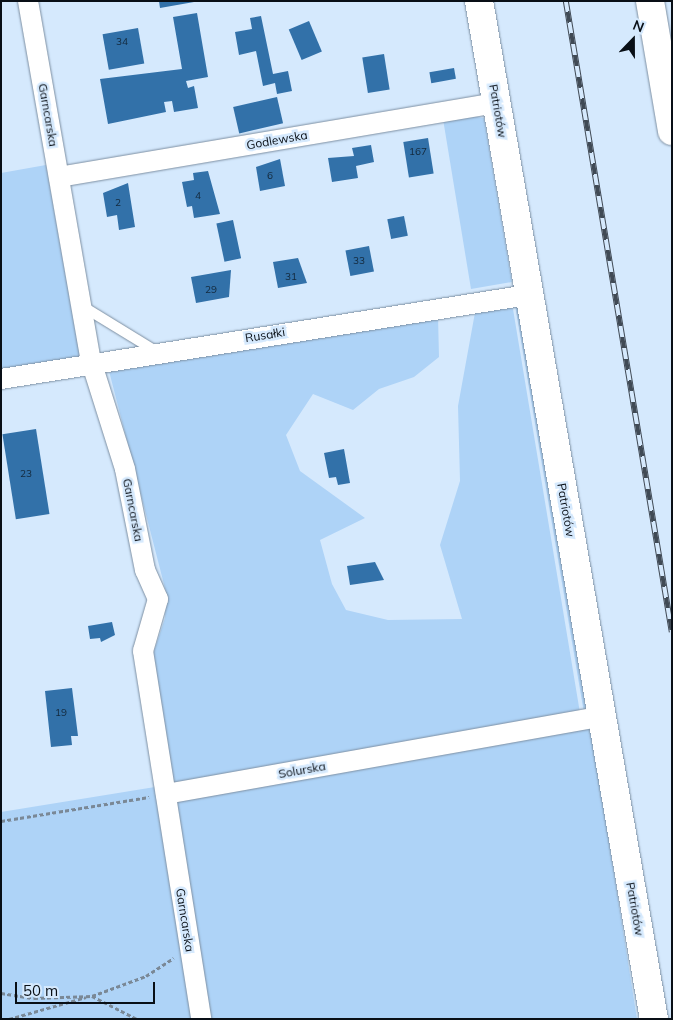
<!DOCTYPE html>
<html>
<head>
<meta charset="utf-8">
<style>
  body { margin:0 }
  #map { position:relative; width:673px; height:1020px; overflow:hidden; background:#d5e9fd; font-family:Mulish,sans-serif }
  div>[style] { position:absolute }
  .green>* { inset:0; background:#aed3f7 }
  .building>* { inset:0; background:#3271a9; transform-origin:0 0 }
  .path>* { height:3px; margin-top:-1.5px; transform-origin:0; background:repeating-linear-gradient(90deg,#7a8896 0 4px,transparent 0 6.5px) }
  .roads { filter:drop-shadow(0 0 1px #7d8fa2) drop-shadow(0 0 1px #7d8fa2) }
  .lane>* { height:10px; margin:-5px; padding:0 5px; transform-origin:5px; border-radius:5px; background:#fff }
  .street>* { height:20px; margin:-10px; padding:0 10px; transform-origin:10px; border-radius:10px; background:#fff }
  .secondary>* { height:28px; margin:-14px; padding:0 14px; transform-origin:14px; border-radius:14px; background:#fff }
  .rail>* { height:5.5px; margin-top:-2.75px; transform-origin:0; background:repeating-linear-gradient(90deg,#d5e9fd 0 11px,#404a55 0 22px); box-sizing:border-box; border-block:1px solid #404a55 }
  span { translate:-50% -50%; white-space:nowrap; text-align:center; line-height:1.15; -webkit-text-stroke:5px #d5e9fd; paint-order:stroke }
  .number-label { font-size:10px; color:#13283b }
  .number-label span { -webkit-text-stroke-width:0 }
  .street-label { font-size:12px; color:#090f16 }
  .frame { position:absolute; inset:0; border:2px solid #090f16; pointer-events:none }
  .north { position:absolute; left:608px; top:15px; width:50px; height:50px; -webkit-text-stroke:4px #d5e9fd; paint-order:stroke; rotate:22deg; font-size:14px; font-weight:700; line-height:20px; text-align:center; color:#090f16 }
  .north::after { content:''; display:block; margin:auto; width:18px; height:22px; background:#090f16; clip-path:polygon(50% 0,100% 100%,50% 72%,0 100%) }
  .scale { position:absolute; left:15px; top:982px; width:140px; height:22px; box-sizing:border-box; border:2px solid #090f16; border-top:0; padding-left:6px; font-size:15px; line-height:18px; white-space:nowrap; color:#090f16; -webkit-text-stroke:4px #d5e9fd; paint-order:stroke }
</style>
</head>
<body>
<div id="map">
  <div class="green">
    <div style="clip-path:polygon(463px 115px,484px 118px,512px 282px,471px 289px,443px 119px)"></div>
    <div style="clip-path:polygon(46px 165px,83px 373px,1px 387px,1px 173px)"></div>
    <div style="clip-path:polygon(512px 303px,580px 713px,592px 733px,637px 1019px,1px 1019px,1px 812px,155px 787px,153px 654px,165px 618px,166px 592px,109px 371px,438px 316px,439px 357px,414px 377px,379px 389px,353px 410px,313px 394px,286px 435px,300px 471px,365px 518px,320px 540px,332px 584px,346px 610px,388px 620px,462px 619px,440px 545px,460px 481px,458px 406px,476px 307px)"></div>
    <div style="clip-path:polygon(515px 305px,520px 307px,587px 708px,584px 713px)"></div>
  </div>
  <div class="building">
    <div style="clip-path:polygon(159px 1px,194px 1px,194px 2px,160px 8px)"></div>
    <div style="clip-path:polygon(197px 13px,208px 77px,186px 81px,188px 88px,194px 86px,198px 108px,174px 112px,172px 101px,164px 102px,166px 112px,108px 124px,100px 79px,182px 69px,173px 17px)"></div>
    <div style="clip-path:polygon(261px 16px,273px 74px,288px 71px,292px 91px,277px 94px,275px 83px,263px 86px,256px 51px,239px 55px,235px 32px,252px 29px,250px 18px)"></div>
    <div style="left:309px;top:21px;width:33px;height:22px;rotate:67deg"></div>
    <div style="left:138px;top:28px;width:36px;height:36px;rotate:80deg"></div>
    <div style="left:384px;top:54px;width:36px;height:22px;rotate:81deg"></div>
    <div style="left:454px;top:68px;width:11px;height:25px;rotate:80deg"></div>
    <div style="left:277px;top:97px;width:27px;height:45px;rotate:77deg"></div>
    <div style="left:428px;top:138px;width:36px;height:25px;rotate:81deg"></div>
    <div style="clip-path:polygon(371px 145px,374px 162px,356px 166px,358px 178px,332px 182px,328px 158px,354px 156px,352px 148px)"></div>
    <div style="clip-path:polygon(280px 159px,285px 186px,260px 191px,256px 167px)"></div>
    <div style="clip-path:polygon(208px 171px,220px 214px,194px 218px,192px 206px,187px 207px,182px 182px,194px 180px,193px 173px)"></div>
    <div style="clip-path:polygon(128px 183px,135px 227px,119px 230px,117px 215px,107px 217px,103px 193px)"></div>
    <div style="left:404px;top:216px;width:20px;height:17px;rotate:79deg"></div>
    <div style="left:233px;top:220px;width:39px;height:17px;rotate:78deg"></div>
    <div style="left:369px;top:246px;width:26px;height:24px;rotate:79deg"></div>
    <div style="clip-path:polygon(298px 258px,307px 283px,278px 288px,273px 262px)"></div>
    <div style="clip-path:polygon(231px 270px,229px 297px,196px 303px,191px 277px)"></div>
    <div style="left:36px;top:429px;width:86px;height:34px;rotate:81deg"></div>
    <div style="clip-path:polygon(344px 449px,350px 483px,338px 485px,336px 477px,329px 478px,324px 453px)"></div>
    <div style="clip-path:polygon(375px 562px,384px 580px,350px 585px,347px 566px)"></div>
    <div style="clip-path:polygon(112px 622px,115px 635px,101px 642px,100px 638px,90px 639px,88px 626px)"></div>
    <div style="clip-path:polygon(72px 688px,78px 736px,71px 736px,72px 745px,51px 747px,45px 691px)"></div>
  </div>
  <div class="path">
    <div style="left:1px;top:821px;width:150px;rotate:-9.2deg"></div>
    <div style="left:1px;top:993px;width:33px;rotate:9deg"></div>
    <div style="left:34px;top:998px;width:58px;rotate:-2deg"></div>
    <div style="left:92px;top:996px;width:58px;rotate:-20.3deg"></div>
    <div style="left:146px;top:976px;width:33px;rotate:-33deg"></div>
    <div style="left:92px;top:996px;width:51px;rotate:27.1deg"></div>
    <div style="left:9px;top:1019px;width:80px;rotate:-15.9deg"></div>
  </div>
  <div class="roads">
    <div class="lane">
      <div style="left:82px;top:306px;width:88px;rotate:31.5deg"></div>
    </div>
    <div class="street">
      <div style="left:28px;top:1px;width:365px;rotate:80.1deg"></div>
      <div style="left:91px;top:361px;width:113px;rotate:72.5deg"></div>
      <div style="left:125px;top:469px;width:103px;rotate:78.8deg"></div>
      <div style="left:145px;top:570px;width:32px;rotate:66deg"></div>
      <div style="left:158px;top:599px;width:54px;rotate:106.1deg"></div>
      <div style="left:143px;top:651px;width:373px;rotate:81deg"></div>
      <div style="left:59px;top:177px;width:443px;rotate:-9.6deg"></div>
      <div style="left:1px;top:379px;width:534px;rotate:-9.06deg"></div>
      <div style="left:166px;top:794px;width:443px;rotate:-10.1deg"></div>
    </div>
    <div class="secondary">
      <div style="left:479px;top:1px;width:1033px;rotate:80.25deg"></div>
      <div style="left:650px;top:1px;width:132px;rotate:80.4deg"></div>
    </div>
  </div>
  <div class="rail">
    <div style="left:566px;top:1px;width:640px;rotate:80.46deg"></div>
  </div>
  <div class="number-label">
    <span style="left:122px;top:42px">34</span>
    <span style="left:418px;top:152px">167</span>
    <span style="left:270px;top:176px">6</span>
    <span style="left:198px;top:196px">4</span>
    <span style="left:118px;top:203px">2</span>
    <span style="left:359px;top:261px">33</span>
    <span style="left:291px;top:277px">31</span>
    <span style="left:211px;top:290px">29</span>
    <span style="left:26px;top:474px">23</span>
    <span style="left:61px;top:713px">19</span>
  </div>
  <div class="street-label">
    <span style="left:498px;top:111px;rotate:80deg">Patriotów</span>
    <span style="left:48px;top:115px;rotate:80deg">Garncarska</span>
    <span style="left:277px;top:140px;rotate:-10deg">Godlewska</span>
    <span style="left:265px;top:335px;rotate:-9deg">Rusałki</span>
    <span style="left:133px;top:510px;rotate:79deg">Garncarska</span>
    <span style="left:566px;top:510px;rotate:80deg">Patriotów</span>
    <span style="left:302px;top:770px;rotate:-10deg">Solurska</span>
    <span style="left:635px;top:909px;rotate:80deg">Patriotów</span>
    <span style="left:185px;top:920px;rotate:81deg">Garncarska</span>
  </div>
  <div class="frame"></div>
  <div class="north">N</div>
  <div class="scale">50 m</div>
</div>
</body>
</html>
